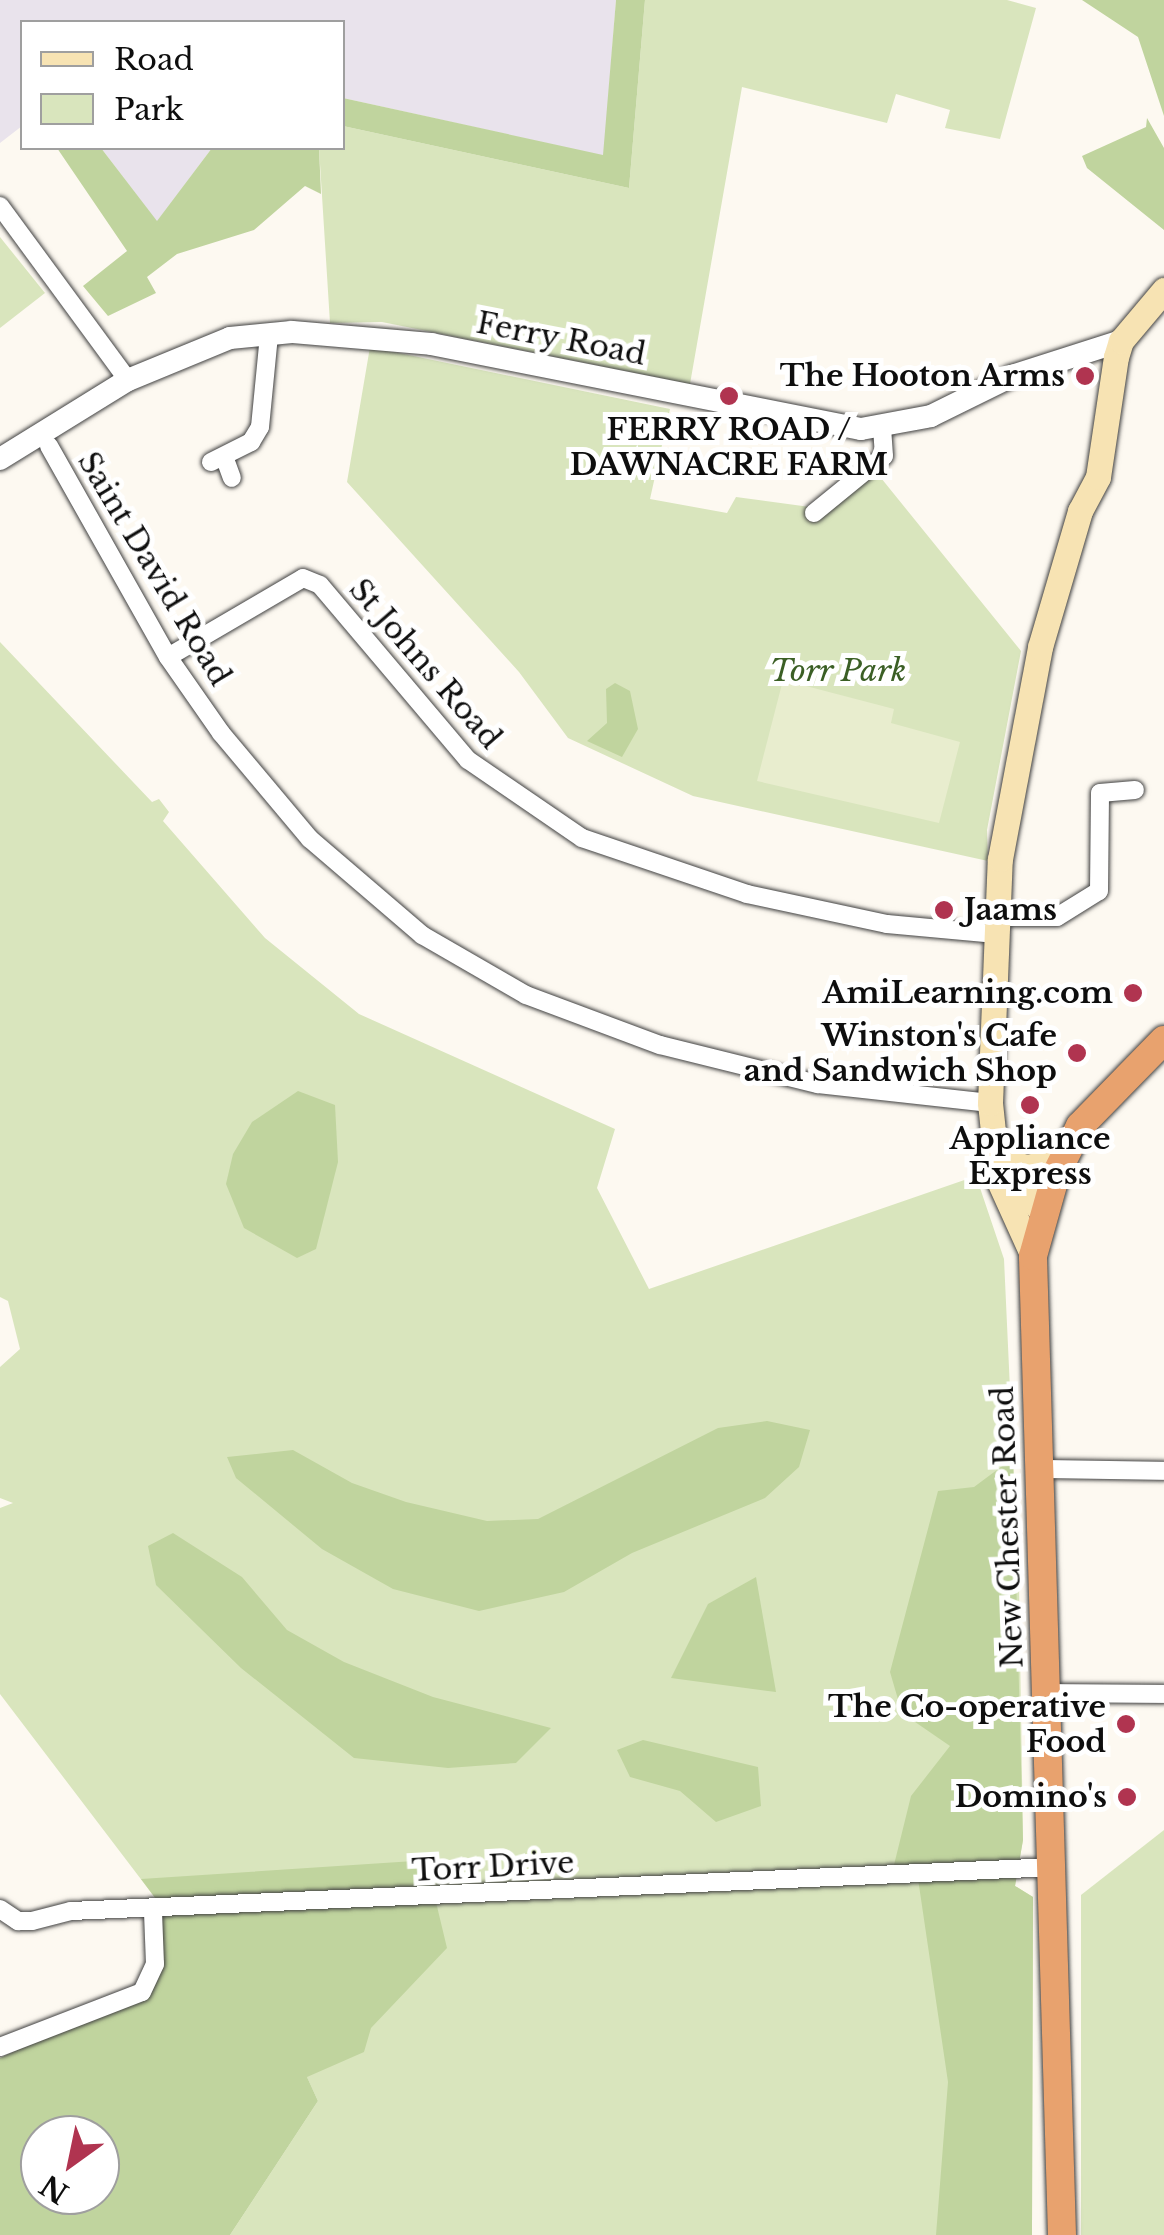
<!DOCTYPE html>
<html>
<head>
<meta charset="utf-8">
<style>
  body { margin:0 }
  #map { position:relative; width:1164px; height:2235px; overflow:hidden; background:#fdf9f1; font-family:"Libre Baskerville",serif }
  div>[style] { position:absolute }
  .industrial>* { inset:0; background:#e9e3ec }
  .green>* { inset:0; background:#d9e5bd }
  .forest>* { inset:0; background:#c0d49e }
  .pitch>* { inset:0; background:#e8edce }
  .roads { filter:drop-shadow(0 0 2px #414141) drop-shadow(0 0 2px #414141) }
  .minor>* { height:18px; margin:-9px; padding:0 9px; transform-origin:9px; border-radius:9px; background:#fff }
  .tertiary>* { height:22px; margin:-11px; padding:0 11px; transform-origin:11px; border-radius:11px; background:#fff }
  .secondary>* { height:25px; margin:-12.5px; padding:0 12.5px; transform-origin:12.5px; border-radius:12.5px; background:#f7e3b3 }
  .trunk>* { height:28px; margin:-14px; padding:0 14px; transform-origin:14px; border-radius:14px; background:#e8a26e }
  .dots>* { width:28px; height:28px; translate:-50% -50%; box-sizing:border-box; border:5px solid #fff; border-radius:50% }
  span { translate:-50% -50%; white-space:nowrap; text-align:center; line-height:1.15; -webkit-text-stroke:10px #fff; paint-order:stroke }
  .street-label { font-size:30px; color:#0e0e0e }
  .poi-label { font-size:30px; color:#0e0e0e; font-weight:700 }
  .right { translate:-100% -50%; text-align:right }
  .left { translate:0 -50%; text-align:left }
  .park-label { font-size:30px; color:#3b5f25; font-style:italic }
  .legend { position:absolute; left:20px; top:20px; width:325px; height:130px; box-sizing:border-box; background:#fff; border:2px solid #9f9f9f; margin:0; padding:12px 18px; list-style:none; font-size:30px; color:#0e0e0e }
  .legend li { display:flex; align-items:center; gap:20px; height:50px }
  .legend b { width:50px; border:2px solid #9f9f9f }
  .north { position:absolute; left:20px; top:2115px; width:100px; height:100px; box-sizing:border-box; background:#fff; border:2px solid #9f9f9f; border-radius:50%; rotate:213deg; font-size:28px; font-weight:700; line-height:40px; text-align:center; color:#0e0e0e }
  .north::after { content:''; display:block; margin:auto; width:35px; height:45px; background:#b03450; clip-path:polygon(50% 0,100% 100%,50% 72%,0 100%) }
</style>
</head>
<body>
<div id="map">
  <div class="industrial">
    <div style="clip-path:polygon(0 0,616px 0,604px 156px,343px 98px,342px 22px,22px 22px,22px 126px,0 143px)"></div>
    <div style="clip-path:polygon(101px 148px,212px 148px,157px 222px)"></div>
  </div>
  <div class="green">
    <div style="clip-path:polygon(645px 0,1007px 0,1036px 8px,1000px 139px,945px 128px,950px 110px,896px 94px,887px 123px,742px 87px,690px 384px,382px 322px,330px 323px,319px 148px,342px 148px,343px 126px,629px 188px)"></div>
    <div style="clip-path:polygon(0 237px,45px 293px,0 328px)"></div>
    <div style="clip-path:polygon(370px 347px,670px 409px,650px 499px,727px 513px,736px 497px,810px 507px,877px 473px,1021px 651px,987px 830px,988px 861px,693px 796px,568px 738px,519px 672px,347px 482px)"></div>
    <div style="clip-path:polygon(0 642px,152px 802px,159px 799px,169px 812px,163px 821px,265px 938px,359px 1014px,615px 1129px,597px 1188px,649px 1289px,976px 1176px,1004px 1259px,1019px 1585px,1023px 1840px,1015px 1886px,1033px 1897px,1032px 2235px,230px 2235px,318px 2101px,229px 1909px,156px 1899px,0 1694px,0 1508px,13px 1503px,0 1498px,0 1367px,20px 1349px,8px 1301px,0 1297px)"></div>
    <div style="clip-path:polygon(1164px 1830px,1164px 2235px,1081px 2235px,1081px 1895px)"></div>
  </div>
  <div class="forest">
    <div style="clip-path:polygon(616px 0,645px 0,629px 188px,343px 126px,343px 98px,603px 155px)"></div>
    <div style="clip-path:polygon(1082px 0,1164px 0,1164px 116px,1138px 37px)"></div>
    <div style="clip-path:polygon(1147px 118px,1164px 148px,1164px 230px,1087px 168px,1082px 156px,1146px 127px)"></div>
    <div style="clip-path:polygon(57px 148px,101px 148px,157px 221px,212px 148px,319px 148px,321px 194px,305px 186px,254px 230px,177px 254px,147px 277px,156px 293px,108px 316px,83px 286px,127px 251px)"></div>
    <div style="clip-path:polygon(615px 683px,630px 691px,638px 729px,622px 757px,587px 741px,607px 723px,606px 689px)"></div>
    <div style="clip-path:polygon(298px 1091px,335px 1105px,338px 1162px,316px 1249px,297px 1258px,244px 1228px,226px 1184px,233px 1154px,252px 1122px)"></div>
    <div style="clip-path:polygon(767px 1421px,810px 1430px,799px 1467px,765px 1498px,632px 1553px,564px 1592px,479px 1611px,393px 1589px,322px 1549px,236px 1478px,227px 1457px,293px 1450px,352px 1483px,406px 1502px,487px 1521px,538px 1519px,718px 1428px)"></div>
    <div style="clip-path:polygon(1013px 1458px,1023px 1840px,1015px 1886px,1033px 1897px,1032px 2235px,936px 2235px,948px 2082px,917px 1872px,892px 1873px,911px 1796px,950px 1746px,902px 1713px,890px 1672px,938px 1491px,974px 1487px)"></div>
    <div style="clip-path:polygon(173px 1533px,242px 1577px,287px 1630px,344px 1662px,433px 1697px,551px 1728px,516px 1763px,448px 1768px,354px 1758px,241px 1668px,156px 1585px,148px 1546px)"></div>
    <div style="clip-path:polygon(756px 1577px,776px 1692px,671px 1678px,708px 1604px)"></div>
    <div style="clip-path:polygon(643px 1740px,758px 1767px,761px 1806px,716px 1822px,680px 1791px,630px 1777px,617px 1750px)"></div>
    <div style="clip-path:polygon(evenodd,414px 1861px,435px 1898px,447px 1948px,371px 2028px,364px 2052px,307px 2077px,318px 2101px,230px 2235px,0 2235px,0 2058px,142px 1992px,156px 1899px,141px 1879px,414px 1861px,40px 2135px,100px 2135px,100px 2195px,40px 2195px,40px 2135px)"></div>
  </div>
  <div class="pitch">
    <div style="clip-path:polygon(783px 680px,894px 709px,891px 723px,960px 742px,939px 823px,757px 781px)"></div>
  </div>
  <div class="roads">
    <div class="minor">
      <div style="left:0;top:206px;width:216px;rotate:53.7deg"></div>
      <div style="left:49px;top:446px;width:242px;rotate:60.6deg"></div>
      <div style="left:168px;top:657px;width:93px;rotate:55.1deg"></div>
      <div style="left:221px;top:733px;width:138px;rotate:50deg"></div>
      <div style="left:310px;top:839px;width:148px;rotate:40.6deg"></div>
      <div style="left:422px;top:935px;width:120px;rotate:30deg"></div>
      <div style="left:526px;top:995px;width:143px;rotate:20.5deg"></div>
      <div style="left:660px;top:1045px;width:163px;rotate:13.9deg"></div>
      <div style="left:818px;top:1084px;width:173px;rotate:6.3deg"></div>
      <div style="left:225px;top:459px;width:20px;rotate:70deg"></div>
      <div style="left:211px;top:462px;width:45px;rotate:-26.6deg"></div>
      <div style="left:251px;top:442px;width:17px;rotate:-59deg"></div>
      <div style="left:260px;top:427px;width:92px;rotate:-84.4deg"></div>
      <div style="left:814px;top:513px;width:90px;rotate:-39.2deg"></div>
      <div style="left:884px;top:456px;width:27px;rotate:-94deg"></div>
      <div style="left:168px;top:657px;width:156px;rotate:-30.3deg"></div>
      <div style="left:303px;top:578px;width:18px;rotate:22deg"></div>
      <div style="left:320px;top:585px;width:229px;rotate:49.8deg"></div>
      <div style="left:468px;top:760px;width:138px;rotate:34.4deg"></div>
      <div style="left:582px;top:838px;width:174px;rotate:18.7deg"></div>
      <div style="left:747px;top:894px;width:143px;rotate:12.1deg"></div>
      <div style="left:887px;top:924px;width:107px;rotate:5.3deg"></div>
      <div style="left:995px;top:917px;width:62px"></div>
      <div style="left:1057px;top:917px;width:49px;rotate:-31.8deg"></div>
      <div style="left:1099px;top:891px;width:98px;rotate:-89.4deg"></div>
      <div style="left:1100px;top:793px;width:35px;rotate:-5deg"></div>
      <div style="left:1039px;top:1469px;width:125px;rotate:0.9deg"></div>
      <div style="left:1048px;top:1693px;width:116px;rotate:0.5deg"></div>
      <div style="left:0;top:1909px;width:22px;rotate:34deg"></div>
      <div style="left:18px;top:1921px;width:14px"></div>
      <div style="left:32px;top:1921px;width:40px;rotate:-14.4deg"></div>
      <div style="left:71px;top:1911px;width:984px;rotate:-2.56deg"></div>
      <div style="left:0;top:2047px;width:152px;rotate:-21.2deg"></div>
      <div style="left:142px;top:1992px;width:31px;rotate:-65deg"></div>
      <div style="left:155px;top:1964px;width:52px;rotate:-92.2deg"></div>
    </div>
    <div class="tertiary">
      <div style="left:0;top:459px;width:150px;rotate:-31.7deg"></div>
      <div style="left:128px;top:380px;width:110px;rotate:-22.4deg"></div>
      <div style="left:230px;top:338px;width:62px;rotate:-5.5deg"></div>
      <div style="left:292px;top:332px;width:140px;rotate:4.9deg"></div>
      <div style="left:431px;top:344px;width:438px;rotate:11.2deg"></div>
      <div style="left:861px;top:429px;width:71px;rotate:-10.5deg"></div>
      <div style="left:931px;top:416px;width:90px;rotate:-26.3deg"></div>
      <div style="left:1012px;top:376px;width:114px;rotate:-17.8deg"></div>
    </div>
    <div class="secondary">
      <div style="left:997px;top:1159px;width:71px;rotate:49.6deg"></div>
      <div style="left:997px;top:1159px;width:31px;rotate:15deg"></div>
      <div style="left:1027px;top:1167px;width:38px;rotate:-12deg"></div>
      <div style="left:1033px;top:1256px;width:85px;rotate:-114.4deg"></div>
      <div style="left:998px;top:1179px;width:76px;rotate:-96deg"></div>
      <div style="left:990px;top:1103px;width:244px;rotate:-87.7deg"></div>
      <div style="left:1000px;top:859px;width:216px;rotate:-79.3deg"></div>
      <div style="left:1040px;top:647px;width:142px;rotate:-73.6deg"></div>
      <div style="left:1080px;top:511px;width:38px;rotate:-62deg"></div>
      <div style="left:1098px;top:477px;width:121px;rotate:-81.5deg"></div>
      <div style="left:1116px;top:357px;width:17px;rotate:-73deg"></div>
      <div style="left:1121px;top:341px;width:67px;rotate:-49.9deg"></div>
    </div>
    <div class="trunk">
      <div style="left:1062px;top:2235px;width:979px;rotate:-91.7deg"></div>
      <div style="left:1033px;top:1256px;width:85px;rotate:-74.3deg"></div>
      <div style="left:1056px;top:1174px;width:54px;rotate:-63.4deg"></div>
      <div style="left:1080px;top:1126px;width:120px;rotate:-45.7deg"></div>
    </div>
  </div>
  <div class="dots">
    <div style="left:1085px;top:376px;background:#b03450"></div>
    <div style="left:729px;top:396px;background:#b03450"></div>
    <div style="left:944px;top:910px;background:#b03450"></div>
    <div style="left:1133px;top:993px;background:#b03450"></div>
    <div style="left:1077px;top:1053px;background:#b03450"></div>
    <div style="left:1030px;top:1105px;background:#b03450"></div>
    <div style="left:1126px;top:1724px;background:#b03450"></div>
    <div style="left:1127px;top:1797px;background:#b03450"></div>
  </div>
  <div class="street-label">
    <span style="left:561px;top:339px;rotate:11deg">Ferry Road</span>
    <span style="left:154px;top:569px;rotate:59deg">Saint David Road</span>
    <span style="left:425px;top:664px;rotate:49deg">St Johns Road</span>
    <span style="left:1008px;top:1527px;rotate:-92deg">New Chester Road</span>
    <span style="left:493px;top:1867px;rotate:-3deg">Torr Drive</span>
  </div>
  <div class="poi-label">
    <span class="right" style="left:1065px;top:376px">The Hooton Arms</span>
    <span style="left:729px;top:447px">FERRY ROAD /<br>DAWNACRE FARM</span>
    <span class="left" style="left:964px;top:910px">Jaams</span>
    <span class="right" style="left:1113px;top:993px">AmiLearning.com</span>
    <span class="right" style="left:1057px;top:1053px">Winston's Cafe<br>and Sandwich Shop</span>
    <span style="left:1030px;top:1156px">Appliance<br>Express</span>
    <span class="right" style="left:1106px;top:1724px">The Co-operative<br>Food</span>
    <span class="right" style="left:1107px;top:1797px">Domino's</span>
  </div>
  <div class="park-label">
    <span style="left:838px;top:671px">Torr Park</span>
  </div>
  <ul class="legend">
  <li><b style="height:12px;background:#f7e3b3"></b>Road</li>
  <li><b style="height:28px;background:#d9e5bd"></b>Park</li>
  </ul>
  <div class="north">N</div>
</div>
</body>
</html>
